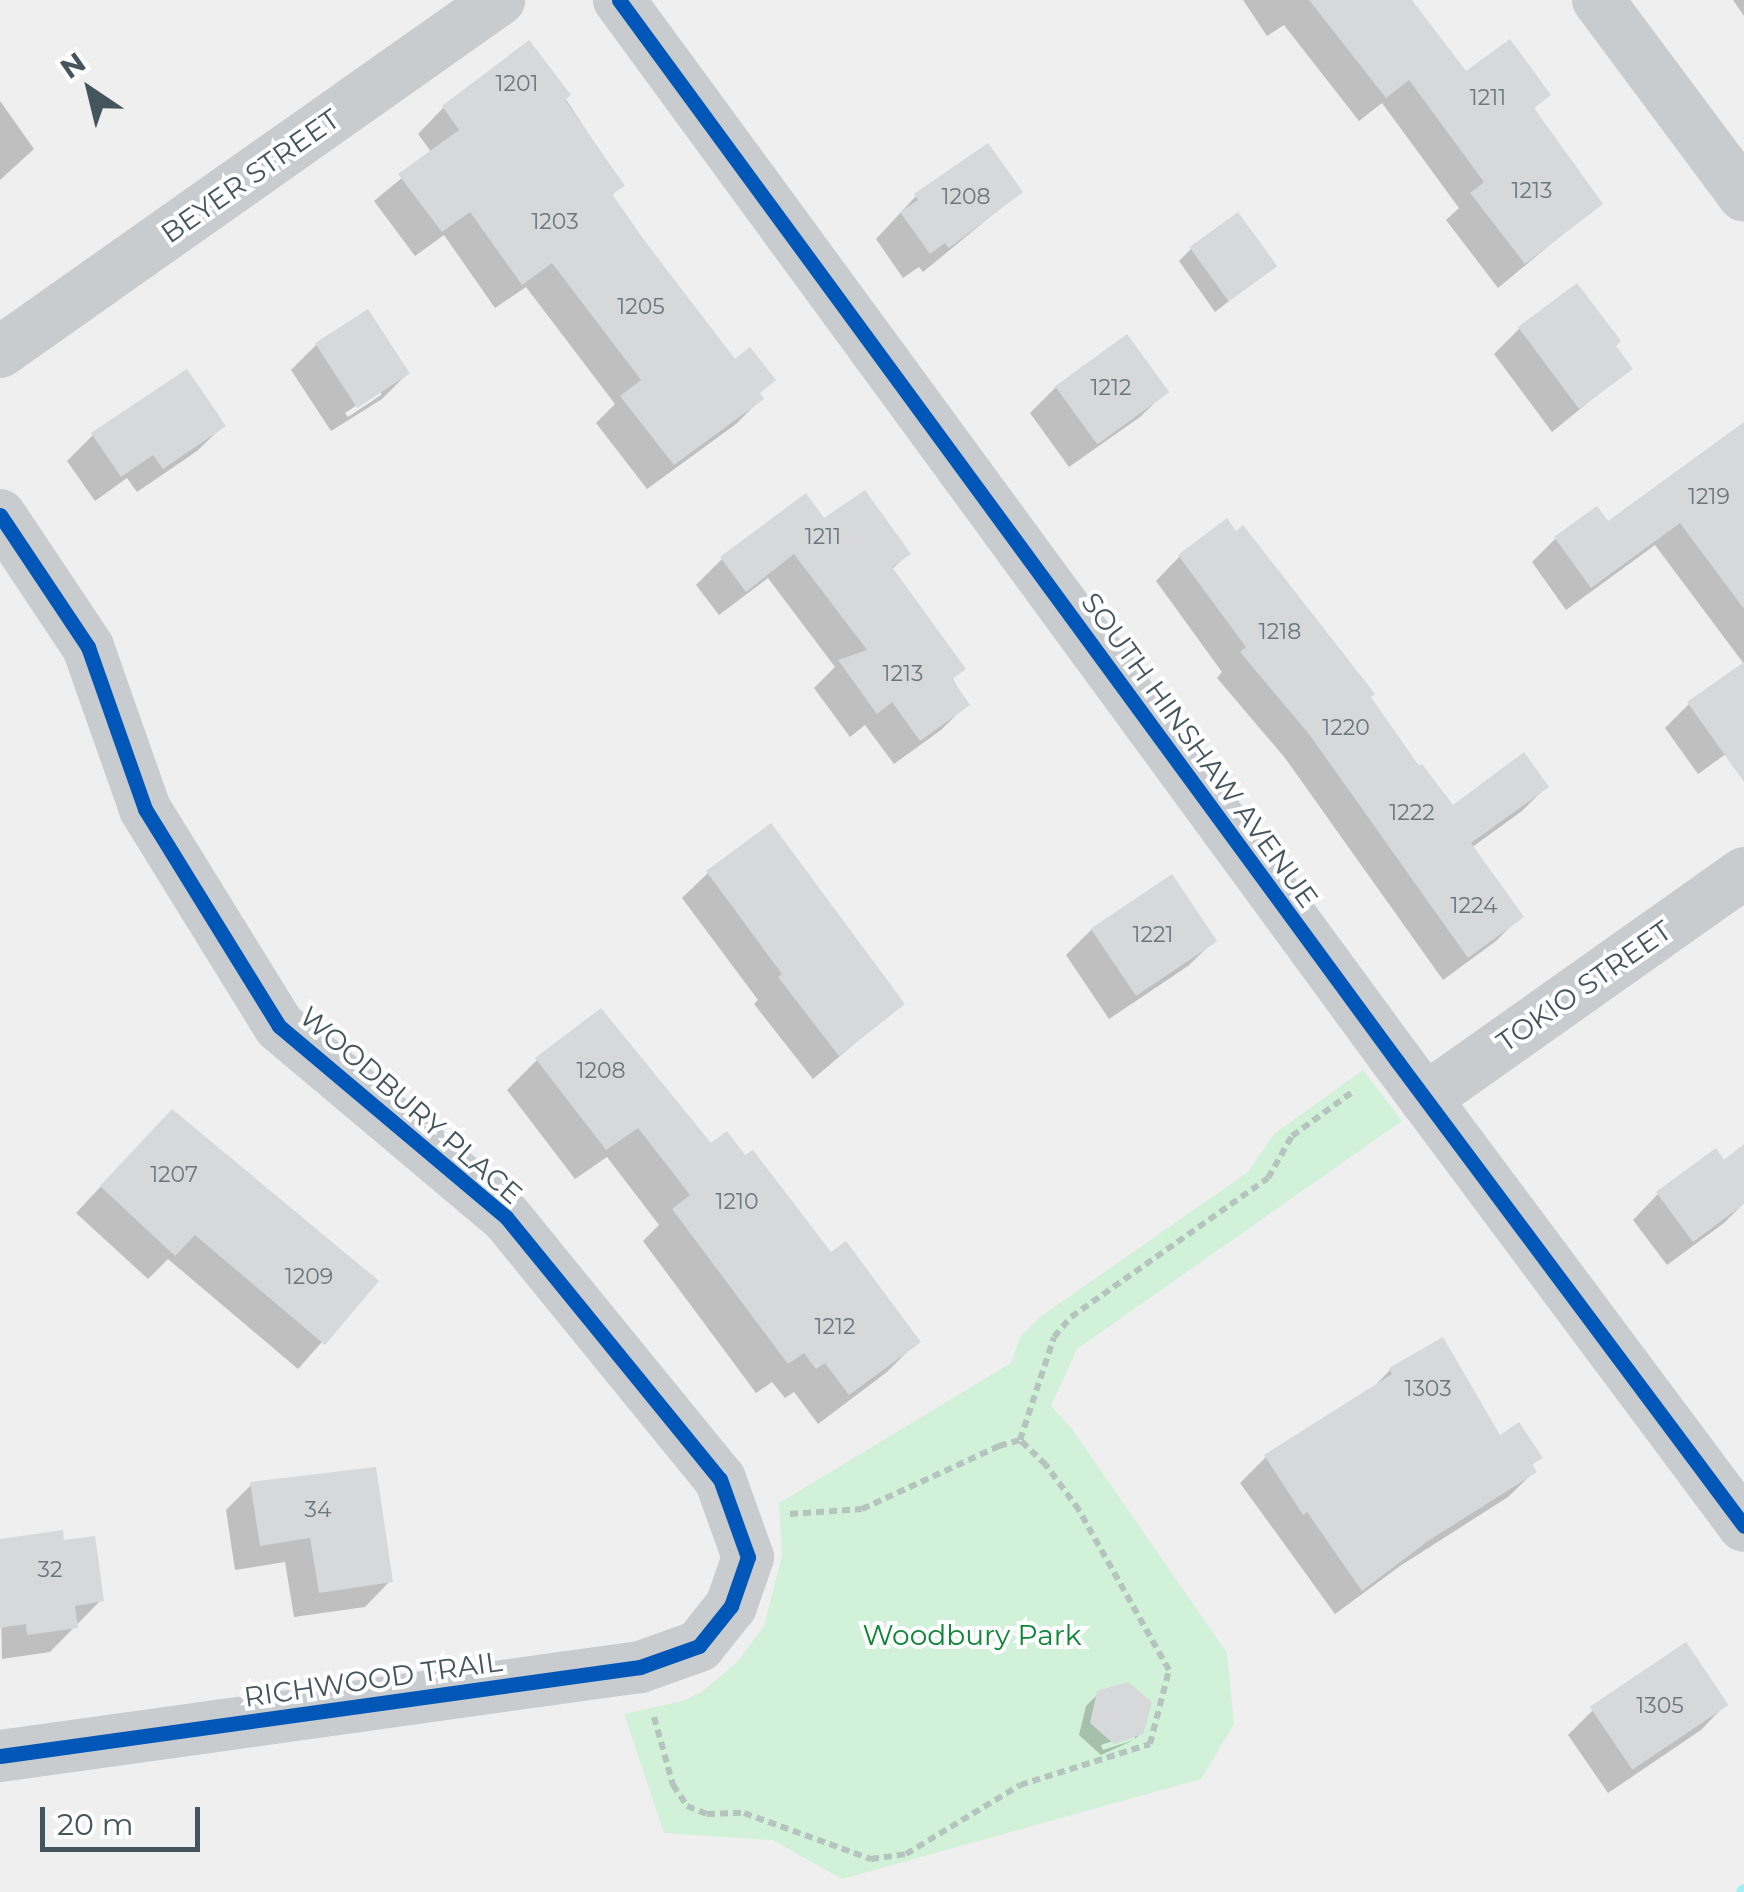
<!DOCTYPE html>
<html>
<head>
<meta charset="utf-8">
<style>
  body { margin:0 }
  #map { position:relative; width:1744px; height:1892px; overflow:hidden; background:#f0efef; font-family:Montserrat,sans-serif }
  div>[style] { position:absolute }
  .green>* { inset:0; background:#d1f1d8 }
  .shadow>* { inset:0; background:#0003 }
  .stream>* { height:15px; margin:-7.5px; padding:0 7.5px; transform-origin:7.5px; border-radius:7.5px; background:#a2eef2 }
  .building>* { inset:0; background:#d6d8d9; transform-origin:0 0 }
  .path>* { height:6px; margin-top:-3px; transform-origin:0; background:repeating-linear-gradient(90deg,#b5c4be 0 8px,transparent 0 13px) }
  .minor>* { height:52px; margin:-26px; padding:0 26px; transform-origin:26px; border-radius:26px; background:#c8ccce }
  .cycleway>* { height:15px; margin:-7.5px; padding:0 7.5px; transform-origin:7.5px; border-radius:7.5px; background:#0057b8 }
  span { translate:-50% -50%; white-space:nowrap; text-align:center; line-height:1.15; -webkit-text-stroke:8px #fff; paint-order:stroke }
  .number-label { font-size:22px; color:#6a777d }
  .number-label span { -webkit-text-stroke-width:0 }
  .street-label { font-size:28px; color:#44555d }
  .park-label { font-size:28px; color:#0e8638 }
  .north { position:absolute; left:40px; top:40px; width:100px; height:100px; -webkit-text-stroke:8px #fff; paint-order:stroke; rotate:325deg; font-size:28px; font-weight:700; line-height:40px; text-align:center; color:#44555d }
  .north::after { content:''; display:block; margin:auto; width:35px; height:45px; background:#44555d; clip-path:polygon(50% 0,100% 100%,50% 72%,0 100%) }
  .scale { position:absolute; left:40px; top:1807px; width:160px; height:45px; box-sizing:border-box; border:5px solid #44555d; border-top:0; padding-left:12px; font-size:30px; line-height:35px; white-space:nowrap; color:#44555d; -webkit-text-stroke:8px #fff; paint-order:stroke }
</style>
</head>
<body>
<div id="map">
  <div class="green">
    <div style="clip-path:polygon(1363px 1070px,1402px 1121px,1077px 1349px,1051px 1406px,1072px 1429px,1227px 1653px,1234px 1724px,1201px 1779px,842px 1879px,773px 1840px,664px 1833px,624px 1714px,682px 1701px,702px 1692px,738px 1661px,764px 1626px,782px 1555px,779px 1503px,1011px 1363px,1020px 1337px,1040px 1317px,1248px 1172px,1274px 1134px)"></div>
  </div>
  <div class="shadow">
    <div style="clip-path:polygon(1243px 0,1409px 0,1466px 74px,1548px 95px,1532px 110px,1599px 204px,1498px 288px,1446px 220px,1459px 208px,1382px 103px,1359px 121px,1284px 25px,1267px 36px)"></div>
    <div style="clip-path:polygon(1733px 0,1744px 0,1744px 16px)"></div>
    <div style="clip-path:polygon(529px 43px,622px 185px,611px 196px,761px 399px,736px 424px,647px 489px,596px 423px,615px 404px,526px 287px,495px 308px,444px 235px,415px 256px,374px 201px,432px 153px,418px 134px,443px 108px)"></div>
    <div style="clip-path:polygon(0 101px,34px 149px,0 180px)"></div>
    <div style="clip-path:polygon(1020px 192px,923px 272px,919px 267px,903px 278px,876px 239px,916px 196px)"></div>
    <div style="clip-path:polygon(1191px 249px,1274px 266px,1215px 312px,1179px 261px)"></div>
    <div style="clip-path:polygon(evenodd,367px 312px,407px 374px,382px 399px,331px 431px,291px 370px,316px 345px,367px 312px,381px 389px,381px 395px,348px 417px,345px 413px,381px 389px)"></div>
    <div style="clip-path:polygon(1519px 329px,1613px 346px,1629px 369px,1552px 432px,1494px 354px)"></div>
    <div style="clip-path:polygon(1127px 337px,1166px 392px,1140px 417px,1069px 467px,1030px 413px,1056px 387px)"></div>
    <div style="clip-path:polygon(223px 426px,197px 451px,137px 492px,127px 478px,95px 501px,67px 461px,93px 435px)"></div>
    <div style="clip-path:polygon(1744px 454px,1744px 664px,1655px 545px,1566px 610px,1532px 562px,1555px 539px,1607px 525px)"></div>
    <div style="clip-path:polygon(824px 521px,908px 554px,891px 570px,967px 704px,941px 730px,894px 764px,865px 725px,850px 737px,814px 688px,835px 667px,768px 578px,719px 615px,696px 585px,722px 559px)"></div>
    <div style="clip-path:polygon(1180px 556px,1368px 697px,1419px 770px,1453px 809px,1546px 787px,1522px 811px,1471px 848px,1520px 917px,1496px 941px,1443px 980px,1285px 758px,1217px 678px,1222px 672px,1156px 581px)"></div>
    <div style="clip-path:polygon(1744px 665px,1744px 741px,1698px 774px,1665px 728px,1689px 704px)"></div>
    <div style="clip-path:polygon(708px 873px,901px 1004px,813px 1079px,754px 1004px,758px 1000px,682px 898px)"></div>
    <div style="clip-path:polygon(1091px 930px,1214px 941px,1188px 966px,1109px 1019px,1066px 955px)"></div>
    <div style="clip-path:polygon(537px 1060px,711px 1147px,918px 1341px,887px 1372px,818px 1424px,794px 1392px,785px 1398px,772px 1382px,756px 1393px,643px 1241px,659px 1225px,607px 1157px,575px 1179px,507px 1090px)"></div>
    <div style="clip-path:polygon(147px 1137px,375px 1282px,298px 1369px,168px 1259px,148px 1279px,76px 1213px)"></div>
    <div style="clip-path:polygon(1744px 1190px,1744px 1203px,1724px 1223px,1667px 1265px,1633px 1220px,1658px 1194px)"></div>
    <div style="clip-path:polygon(1390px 1370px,1499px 1439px,1540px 1457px,1530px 1467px,1534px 1472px,1508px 1497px,1400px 1566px,1335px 1614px,1240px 1483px,1266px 1457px,1368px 1393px)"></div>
    <div style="clip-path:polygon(251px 1485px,390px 1581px,365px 1607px,294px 1617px,285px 1562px,235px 1570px,226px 1510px)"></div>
    <div style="clip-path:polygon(0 1541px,62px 1543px,101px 1600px,50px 1652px,2px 1659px)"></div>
    <div style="clip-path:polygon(1098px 1694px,1141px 1733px,1135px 1739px,1135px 1734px,1101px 1745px,1103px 1750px,1134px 1740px,1101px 1755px,1079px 1735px,1086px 1706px)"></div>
    <div style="clip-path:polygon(1726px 1704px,1701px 1730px,1608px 1793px,1568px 1735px,1593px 1710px)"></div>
  </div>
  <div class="stream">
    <div style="left:1743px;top:1892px;width:1px;rotate:-45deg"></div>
  </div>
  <div class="building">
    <div style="clip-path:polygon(1309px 0,1412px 0,1466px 71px,1510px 39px,1551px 95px,1534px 108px,1603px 204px,1525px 264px,1470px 193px,1484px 182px,1409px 80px,1386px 98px)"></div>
    <div style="clip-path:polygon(529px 40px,571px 95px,565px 100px,625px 186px,612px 194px,644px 240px,735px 359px,750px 347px,776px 380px,760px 393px,764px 399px,674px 465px,620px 396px,641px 380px,552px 263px,522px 285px,470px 212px,442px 232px,398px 174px,459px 130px,442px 106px)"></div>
    <div style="clip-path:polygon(988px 143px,1023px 192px,949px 248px,945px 243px,930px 254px,900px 212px,918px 200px,914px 194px)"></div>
    <div style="left:1238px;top:212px;width:67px;height:60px;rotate:54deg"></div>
    <div style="clip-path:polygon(1577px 283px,1621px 341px,1616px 346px,1633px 369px,1579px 409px,1518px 327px)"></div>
    <div style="left:368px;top:309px;width:77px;height:63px;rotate:57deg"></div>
    <div style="left:1127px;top:334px;width:72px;height:89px;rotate:54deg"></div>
    <div style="clip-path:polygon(187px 369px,226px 426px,163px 469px,153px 455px,121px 477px,91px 433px)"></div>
    <div style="clip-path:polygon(1744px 422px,1744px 609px,1680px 523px,1591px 588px,1554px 537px,1597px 506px,1608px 521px)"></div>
    <div style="clip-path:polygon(865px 490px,911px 554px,892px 567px,966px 669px,952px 679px,970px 705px,920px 741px,892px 702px,877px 714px,838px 660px,867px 650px,794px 554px,746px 592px,720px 557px,806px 493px,824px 518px)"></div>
    <div style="clip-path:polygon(1227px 518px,1236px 531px,1243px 525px,1375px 694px,1371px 697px,1419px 766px,1422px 764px,1453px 805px,1524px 752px,1549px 787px,1471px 843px,1524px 917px,1468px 958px,1309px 734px,1240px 652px,1246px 647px,1178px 555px)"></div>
    <div style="clip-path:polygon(1744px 662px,1744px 782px,1687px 702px)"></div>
    <div style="clip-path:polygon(771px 823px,905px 1004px,839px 1056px,778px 977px,782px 974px,706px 871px)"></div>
    <div style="left:1172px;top:874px;width:81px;height:98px;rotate:56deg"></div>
    <div style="clip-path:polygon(601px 1008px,711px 1143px,727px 1131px,745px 1155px,753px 1150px,831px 1252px,846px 1241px,921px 1342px,849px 1395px,825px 1363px,816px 1369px,804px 1353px,788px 1364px,672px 1209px,690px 1195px,638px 1128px,606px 1150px,535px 1058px)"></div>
    <div style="clip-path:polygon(172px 1109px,379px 1281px,325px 1345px,195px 1235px,175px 1256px,100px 1186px)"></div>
    <div style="clip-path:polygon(1744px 1144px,1744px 1204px,1693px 1242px,1656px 1192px,1716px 1148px,1724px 1160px)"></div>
    <div style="clip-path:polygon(1443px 1337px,1500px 1435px,1519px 1422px,1543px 1458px,1532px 1464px,1537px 1472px,1428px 1541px,1362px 1591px,1307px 1512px,1303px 1515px,1264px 1455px,1392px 1374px,1389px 1368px)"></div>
    <div style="clip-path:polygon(376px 1467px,393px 1582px,319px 1593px,310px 1538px,260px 1546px,250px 1482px)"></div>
    <div style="clip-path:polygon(63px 1530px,64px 1540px,95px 1536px,104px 1601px,75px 1606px,78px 1628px,27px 1635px,26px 1624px,0 1628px,0 1539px)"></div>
    <div style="left:1686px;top:1642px;width:76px;height:116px;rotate:56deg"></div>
    <div style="clip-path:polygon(1128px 1682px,1152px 1702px,1143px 1734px,1114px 1744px,1090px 1723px,1097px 1691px)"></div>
  </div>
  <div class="path">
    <div style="left:790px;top:1514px;width:72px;rotate:-4deg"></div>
    <div style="left:862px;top:1509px;width:151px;rotate:-24.7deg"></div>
    <div style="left:999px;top:1446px;width:22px;rotate:-16deg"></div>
    <div style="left:1020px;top:1440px;width:108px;rotate:-71.7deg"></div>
    <div style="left:1054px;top:1337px;width:26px;rotate:-50deg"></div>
    <div style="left:1071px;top:1317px;width:241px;rotate:-35.2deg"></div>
    <div style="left:1268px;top:1178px;width:48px;rotate:-60.3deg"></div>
    <div style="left:1292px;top:1136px;width:78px;rotate:-36.1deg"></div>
    <div style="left:654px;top:1717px;width:71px;rotate:74.4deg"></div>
    <div style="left:673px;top:1785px;width:25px;rotate:56deg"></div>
    <div style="left:687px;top:1806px;width:22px;rotate:22deg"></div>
    <div style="left:707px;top:1814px;width:37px;rotate:-2deg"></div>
    <div style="left:744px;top:1813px;width:135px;rotate:19.9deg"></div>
    <div style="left:871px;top:1859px;width:35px;rotate:-8deg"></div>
    <div style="left:906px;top:1854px;width:133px;rotate:-31.2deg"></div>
    <div style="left:1020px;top:1785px;width:136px;rotate:-17.5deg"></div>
    <div style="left:1150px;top:1744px;width:76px;rotate:-75.6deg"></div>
    <div style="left:1169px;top:1670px;width:184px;rotate:-119.4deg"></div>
    <div style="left:1079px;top:1510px;width:56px;rotate:-126.3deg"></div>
    <div style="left:1046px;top:1465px;width:36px;rotate:-136deg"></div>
  </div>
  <div class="minor">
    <div style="left:619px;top:0;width:1316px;rotate:53.75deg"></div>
    <div style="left:1397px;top:1061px;width:580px;rotate:53.27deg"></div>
    <div style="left:1598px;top:0;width:244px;rotate:53.3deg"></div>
    <div style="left:0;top:352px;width:611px;rotate:-35.2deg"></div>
    <div style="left:0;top:515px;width:159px;rotate:56.3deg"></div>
    <div style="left:88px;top:647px;width:172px;rotate:70.6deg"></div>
    <div style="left:145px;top:809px;width:255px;rotate:58.3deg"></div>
    <div style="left:279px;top:1026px;width:297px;rotate:40.1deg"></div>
    <div style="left:506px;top:1217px;width:338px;rotate:50.8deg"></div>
    <div style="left:720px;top:1479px;width:83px;rotate:70.3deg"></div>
    <div style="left:748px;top:1557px;width:52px;rotate:109.1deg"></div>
    <div style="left:731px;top:1606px;width:51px;rotate:128.7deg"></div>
    <div style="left:699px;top:1646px;width:63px;rotate:160.4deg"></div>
    <div style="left:640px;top:1667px;width:646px;rotate:172.08deg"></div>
    <div style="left:1425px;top:1099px;width:391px;rotate:-35.3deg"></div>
  </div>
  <div class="cycleway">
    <div style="left:619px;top:0;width:1316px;rotate:53.75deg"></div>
    <div style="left:1397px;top:1061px;width:580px;rotate:53.27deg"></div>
    <div style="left:0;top:515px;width:159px;rotate:56.3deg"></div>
    <div style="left:88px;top:647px;width:172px;rotate:70.6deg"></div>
    <div style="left:145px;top:809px;width:255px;rotate:58.3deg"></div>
    <div style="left:279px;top:1026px;width:297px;rotate:40.1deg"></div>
    <div style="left:506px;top:1217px;width:338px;rotate:50.8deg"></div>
    <div style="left:720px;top:1479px;width:83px;rotate:70.3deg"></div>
    <div style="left:748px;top:1557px;width:52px;rotate:109.1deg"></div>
    <div style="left:731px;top:1606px;width:51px;rotate:128.7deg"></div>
    <div style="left:699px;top:1646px;width:63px;rotate:160.4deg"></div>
    <div style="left:640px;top:1667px;width:646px;rotate:172.08deg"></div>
  </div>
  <div class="number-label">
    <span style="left:517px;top:84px">1201</span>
    <span style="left:1488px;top:98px">1211</span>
    <span style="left:1532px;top:191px">1213</span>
    <span style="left:966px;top:197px">1208</span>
    <span style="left:555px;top:222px">1203</span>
    <span style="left:641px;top:307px">1205</span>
    <span style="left:1111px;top:388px">1212</span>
    <span style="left:1709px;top:497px">1219</span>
    <span style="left:823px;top:537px">1211</span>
    <span style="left:1280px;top:632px">1218</span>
    <span style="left:903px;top:674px">1213</span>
    <span style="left:1346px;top:728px">1220</span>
    <span style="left:1412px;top:813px">1222</span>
    <span style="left:1474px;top:906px">1224</span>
    <span style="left:1153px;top:935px">1221</span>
    <span style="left:601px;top:1071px">1208</span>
    <span style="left:174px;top:1175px">1207</span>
    <span style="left:737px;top:1202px">1210</span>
    <span style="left:309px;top:1277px">1209</span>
    <span style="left:835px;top:1327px">1212</span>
    <span style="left:1428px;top:1389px">1303</span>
    <span style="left:318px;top:1510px">34</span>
    <span style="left:50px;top:1570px">32</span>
    <span style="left:1660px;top:1706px">1305</span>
  </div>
  <div class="street-label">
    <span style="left:250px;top:176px;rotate:-35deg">BEYER STREET</span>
    <span style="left:1200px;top:750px;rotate:54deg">SOUTH HINSHAW AVENUE</span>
    <span style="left:1584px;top:986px;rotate:-35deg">TOKIO STREET</span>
    <span style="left:411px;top:1105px;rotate:41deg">WOODBURY PLACE</span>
    <span style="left:373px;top:1679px;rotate:-8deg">RICHWOOD TRAIL</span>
  </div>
  <div class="park-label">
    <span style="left:972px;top:1635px">Woodbury Park</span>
  </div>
  <div class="north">N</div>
  <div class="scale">20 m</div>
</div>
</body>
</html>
